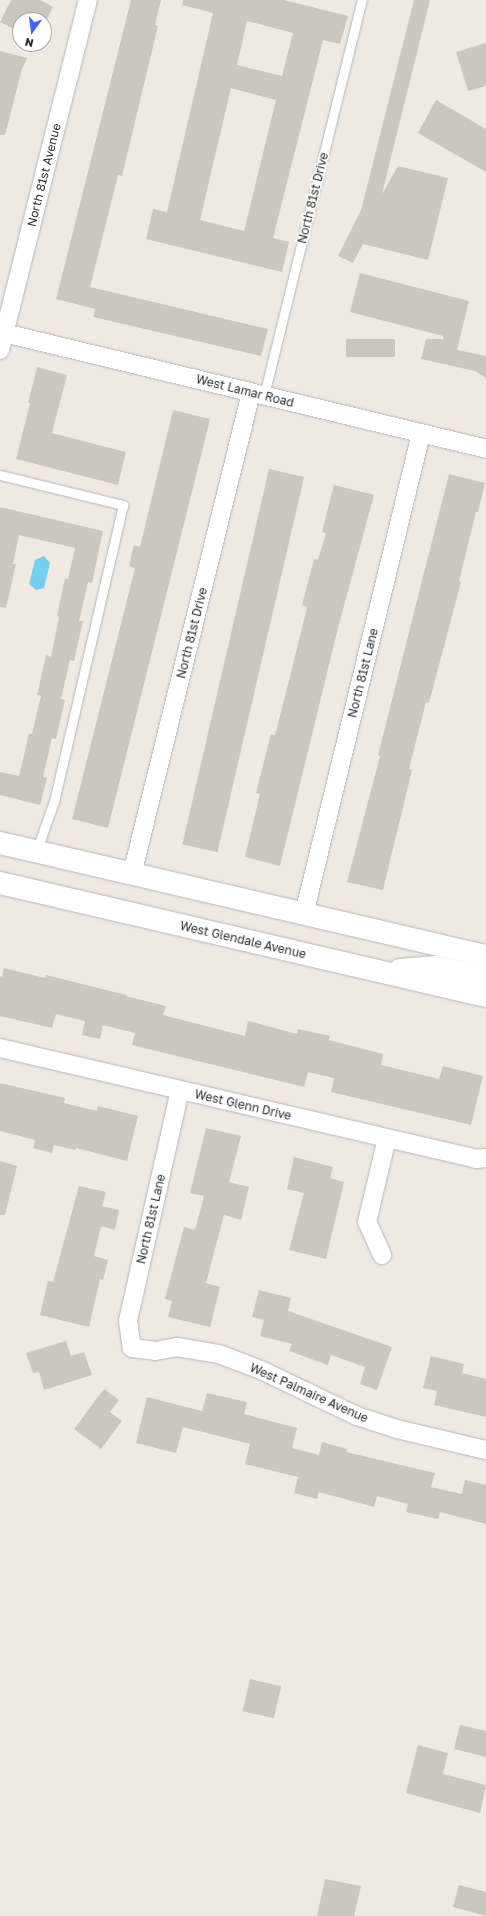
<!DOCTYPE html>
<html>
<head>
<meta charset="utf-8">
<style>
  body { margin:0 }
  #map { position:relative; width:486px; height:1916px; overflow:hidden; background:#efe9e1; font-family:"Golos Text",sans-serif }
  div>[style] { position:absolute }
  .water>* { inset:0; background:#75cff0 }
  .building>* { inset:0; background:#cbc7bf; transform-origin:0 0 }
  .roads { filter:drop-shadow(0 0 1px #b4b7c1) drop-shadow(0 0 1px #b4b7c1) }
  .service>* { height:9px; margin:-4.5px; padding:0 4.5px; transform-origin:4.5px; border-radius:4.5px; background:#fff }
  .minor>* { height:18px; margin:-9px; padding:0 9px; transform-origin:9px; border-radius:9px; background:#fff }
  .secondary>* { height:22px; margin:-11px; padding:0 11px; transform-origin:11px; border-radius:11px; background:#fff }
  span { translate:-50% -50%; white-space:nowrap; text-align:center; line-height:1.15; -webkit-text-stroke:3.5px #fff; paint-order:stroke }
  .street-label { font-size:12px; color:#2e2e2e }
  .north { position:absolute; left:12px; top:12px; width:40px; height:40px; box-sizing:border-box; background:#fff; border:1px solid #ababab; border-radius:50%; rotate:194deg; font-size:11px; font-weight:700; line-height:16px; text-align:center; color:#2e2e2e }
  .north::after { content:''; display:block; margin:auto; width:14px; height:18px; background:#4264fb; clip-path:polygon(50% 0,100% 100%,50% 72%,0 100%) }
</style>
</head>
<body>
<div id="map">
  <div class="water">
    <div style="clip-path:polygon(44px 556px,50px 563px,44px 588px,36px 590px,29px 584px,35px 560px)"></div>
  </div>
  <div class="building">
    <div style="clip-path:polygon(11px 0,40px 0,53px 7px,44px 25px,44px 20px,20px 20px,20px 32px,0 22px)"></div>
    <div style="clip-path:polygon(131px 0,161px 0,155px 25px,158px 26px,122px 176px,118px 175px,90px 287px,268px 329px,261px 356px,93px 317px,95px 309px,56px 299px)"></div>
    <div style="clip-path:polygon(evenodd,183px 0,284px 0,348px 16px,340px 44px,323px 40px,273px 238px,289px 242px,282px 272px,146px 239px,153px 209px,167px 212px,213px 13px,182px 5px,183px 0,247px 21px,293px 33px,282px 76px,237px 65px,247px 21px,183px 0,231px 88px,276px 100px,244px 231px,200px 220px,231px 88px)"></div>
    <div style="clip-path:polygon(414px 0,430px 0,382px 194px,398px 166px,448px 178px,428px 260px,363px 244px,353px 263px,338px 256px,361px 210px)"></div>
    <div style="clip-path:polygon(486px 43px,486px 86px,468px 91px,456px 52px)"></div>
    <div style="clip-path:polygon(0 51px,27px 58px,22px 69px,5px 135px,0 135px)"></div>
    <div style="clip-path:polygon(436px 100px,486px 129px,486px 172px,418px 133px)"></div>
    <div style="clip-path:polygon(360px 273px,469px 301px,457px 350px,486px 356px,486px 378px,475px 371px,421px 359px,426px 339px,443px 339px,443px 336px,350px 312px)"></div>
    <div style="left:346px;top:339px;width:49px;height:18px"></div>
    <div style="clip-path:polygon(37px 367px,67px 375px,52px 433px,126px 452px,118px 485px,16px 459px,30px 403px,28px 403px)"></div>
    <div style="clip-path:polygon(173px 410px,210px 419px,108px 828px,72px 819px,135px 568px,129px 566px,134px 545px,140px 547px)"></div>
    <div style="left:269px;top:469px;width:36px;height:385px;rotate:13deg"></div>
    <div style="clip-path:polygon(449px 474px,485px 483px,478px 512px,476px 512px,459px 581px,461px 582px,429px 703px,426px 702px,409px 769px,412px 770px,383px 890px,347px 882px,380px 756px,378px 755px)"></div>
    <div style="clip-path:polygon(334px 485px,374px 495px,338px 628px,280px 866px,245px 857px,260px 794px,256px 793px,271px 734px,275px 735px,291px 673px,307px 607px,302px 605px,314px 559px,318px 560px,326px 533px,322px 532px)"></div>
    <div style="clip-path:polygon(0 507px,103px 531px,92px 583px,88px 582px,79px 621px,83px 621px,74px 661px,70px 660px,61px 699px,65px 700px,56px 739px,52px 738px,43px 777px,47px 778px,40px 805px,0 795px,0 772px,19px 776px,29px 734px,32px 734px,41px 696px,37px 695px,46px 655px,51px 657px,59px 617px,57px 616px,65px 578px,68px 579px,75px 548px,19px 535px,13px 564px,16px 564px,6px 608px,0 607px)"></div>
    <div style="clip-path:polygon(4px 968px,45px 978px,46px 975px,126px 995px,126px 996px,166px 1006px,163px 1015px,245px 1036px,248px 1021px,297px 1034px,298px 1029px,330px 1036px,329px 1040px,383px 1054px,381px 1065px,439px 1079px,443px 1066px,483px 1076px,471px 1125px,331px 1092px,334px 1078px,308px 1072px,304px 1087px,132px 1045px,135px 1033px,103px 1025px,100px 1039px,82px 1035px,85px 1021px,56px 1014px,52px 1028px,0 1016px,0 976px,2px 977px)"></div>
    <div style="clip-path:polygon(0 1083px,65px 1098px,64px 1103px,97px 1111px,98px 1106px,138px 1116px,127px 1161px,76px 1148px,75px 1150px,54px 1145px,52px 1153px,33px 1148px,35px 1140px,0 1131px)"></div>
    <div style="clip-path:polygon(206px 1128px,241px 1136px,229px 1182px,249px 1187px,241px 1220px,224px 1215px,206px 1283px,220px 1287px,210px 1327px,168px 1317px,172px 1301px,165px 1299px,184px 1227px,195px 1230px,204px 1196px,190px 1193px)"></div>
    <div style="clip-path:polygon(294px 1157px,333px 1167px,330px 1178px,344px 1182px,326px 1259px,289px 1250px,304px 1193px,287px 1189px)"></div>
    <div style="clip-path:polygon(0 1161px,17px 1166px,5px 1215px,0 1215px)"></div>
    <div style="clip-path:polygon(79px 1186px,106px 1192px,102px 1206px,119px 1210px,115px 1230px,101px 1226px,94px 1256px,108px 1260px,103px 1280px,100px 1279px,89px 1327px,40px 1315px,48px 1281px,53px 1282px)"></div>
    <div style="clip-path:polygon(259px 1290px,291px 1298px,288px 1311px,392px 1347px,377px 1390px,360px 1384px,365px 1367px,331px 1355px,328px 1365px,289px 1351px,292px 1344px,260px 1336px,264px 1320px,252px 1317px)"></div>
    <div style="clip-path:polygon(66px 1341px,71px 1356px,84px 1352px,92px 1375px,44px 1390px,39px 1372px,33px 1373px,26px 1353px)"></div>
    <div style="clip-path:polygon(431px 1356px,464px 1364px,462px 1373px,486px 1379px,486px 1417px,434px 1405px,437px 1391px,423px 1388px)"></div>
    <div style="clip-path:polygon(104px 1389px,119px 1400px,110px 1412px,122px 1421px,101px 1449px,74px 1429px)"></div>
    <div style="clip-path:polygon(207px 1393px,247px 1402px,244px 1414px,297px 1428px,292px 1448px,319px 1455px,322px 1442px,347px 1449px,346px 1452px,435px 1473px,431px 1487px,462px 1494px,465px 1480px,486px 1485px,486px 1524px,440px 1512px,438px 1519px,406px 1512px,408px 1504px,377px 1496px,374px 1507px,319px 1492px,317px 1499px,294px 1493px,298px 1477px,245px 1464px,250px 1444px,183px 1427px,176px 1453px,136px 1443px,147px 1397px,202px 1411px)"></div>
    <div style="left:250px;top:1679px;width:32px;height:33px;rotate:13deg"></div>
    <div style="clip-path:polygon(460px 1725px,486px 1731px,486px 1757px,454px 1749px)"></div>
    <div style="clip-path:polygon(418px 1745px,448px 1753px,443px 1774px,486px 1785px,480px 1813px,406px 1793px)"></div>
    <div style="clip-path:polygon(325px 1879px,361px 1886px,354px 1916px,317px 1916px)"></div>
    <div style="clip-path:polygon(459px 1885px,486px 1892px,486px 1916px,453px 1907px)"></div>
  </div>
  <div class="roads">
    <div class="service">
      <div style="left:264px;top:395px;width:407px;rotate:-76.1deg"></div>
      <div style="left:0;top:475px;width:127px;rotate:13.7deg"></div>
      <div style="left:123px;top:505px;width:304px;rotate:103.1deg"></div>
      <div style="left:54px;top:801px;width:54px;rotate:109.4deg"></div>
    </div>
    <div class="minor">
      <div style="left:4px;top:333px;width:496px;rotate:13.5deg"></div>
      <div style="left:0;top:350px;width:361px;rotate:-75.9deg"></div>
      <div style="left:132px;top:874px;width:496px;rotate:-76.1deg"></div>
      <div style="left:304px;top:914px;width:495px;rotate:-76.3deg"></div>
      <div style="left:0;top:1048px;width:489px;rotate:13.1deg"></div>
      <div style="left:476px;top:1159px;width:10px;rotate:-6deg"></div>
      <div style="left:180px;top:1090px;width:237px;rotate:102.7deg"></div>
      <div style="left:128px;top:1321px;width:27px;rotate:82deg"></div>
      <div style="left:132px;top:1348px;width:23px;rotate:7deg"></div>
      <div style="left:155px;top:1351px;width:22px;rotate:-10deg"></div>
      <div style="left:177px;top:1347px;width:43px;rotate:9.5deg"></div>
      <div style="left:219px;top:1354px;width:45px;rotate:20.9deg"></div>
      <div style="left:261px;top:1370px;width:106px;rotate:25.6deg"></div>
      <div style="left:357px;top:1416px;width:42px;rotate:18deg"></div>
      <div style="left:397px;top:1429px;width:91px;rotate:13.3deg"></div>
      <div style="left:382px;top:1255px;width:36px;rotate:-114deg"></div>
      <div style="left:367px;top:1222px;width:86px;rotate:-76.6deg"></div>
    </div>
    <div class="secondary">
      <div style="left:0;top:843px;width:499px;rotate:13.1deg"></div>
      <div style="left:0;top:883px;width:499px;rotate:13.1deg"></div>
      <div style="left:400px;top:970px;width:36px;rotate:-5deg"></div>
      <div style="left:436px;top:967px;width:51px;rotate:12.4deg"></div>
    </div>
  </div>
  <div class="street-label">
    <span style="left:44px;top:175px;rotate:-76deg">North 81st Avenue</span>
    <span style="left:313px;top:198px;rotate:-76deg">North 81st Drive</span>
    <span style="left:245px;top:391px;rotate:14deg">West Lamar Road</span>
    <span style="left:192px;top:633px;rotate:-76deg">North 81st Drive</span>
    <span style="left:363px;top:673px;rotate:-76deg">North 81st Lane</span>
    <span style="left:243px;top:940px;rotate:13deg">West Glendale Avenue</span>
    <span style="left:243px;top:1105px;rotate:13deg">West Glenn Drive</span>
    <span style="left:151px;top:1219px;rotate:-77deg">North 81st Lane</span>
    <span style="left:309px;top:1393px;rotate:24deg">West Palmaire Avenue</span>
  </div>
  <div class="north">N</div>
</div>
</body>
</html>
